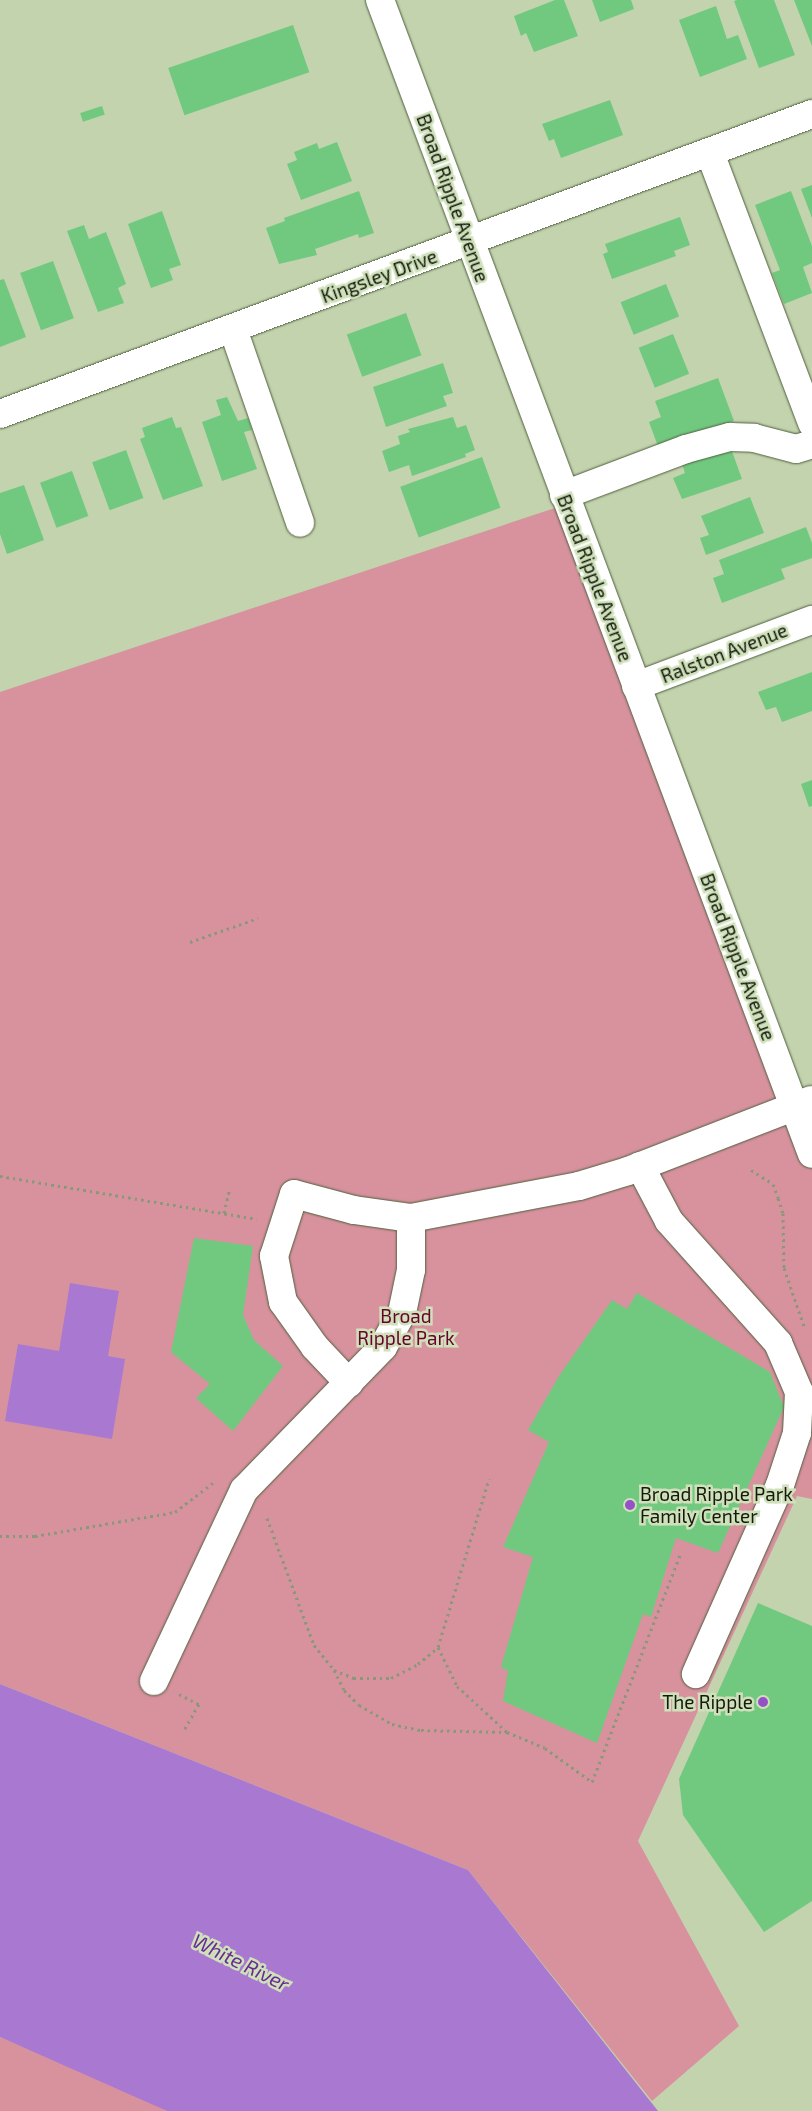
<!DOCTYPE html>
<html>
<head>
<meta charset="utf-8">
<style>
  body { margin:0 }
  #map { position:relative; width:812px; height:2111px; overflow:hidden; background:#c2d3ae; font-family:"Exo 2",sans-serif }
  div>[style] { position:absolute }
  .green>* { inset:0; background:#d7929e }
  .water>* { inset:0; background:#a979d2 }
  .building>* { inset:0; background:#71c97f; transform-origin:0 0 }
  .path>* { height:3px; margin-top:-1.5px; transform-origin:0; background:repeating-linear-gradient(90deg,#8a987a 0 2.5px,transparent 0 6.5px) }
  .roads { filter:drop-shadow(0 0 1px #505f3e) drop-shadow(0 0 1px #505f3e) }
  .minor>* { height:28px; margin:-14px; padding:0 14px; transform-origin:14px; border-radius:14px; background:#fff }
  .dots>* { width:14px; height:14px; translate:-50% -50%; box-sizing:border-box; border:2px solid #cfe0bb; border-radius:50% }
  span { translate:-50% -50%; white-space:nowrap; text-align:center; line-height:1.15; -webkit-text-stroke:5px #cfe0bb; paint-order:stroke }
  .street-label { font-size:19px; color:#13190b }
  .park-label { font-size:19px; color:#69012a }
  .poi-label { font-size:19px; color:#13190b }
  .left { translate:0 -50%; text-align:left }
  .right { translate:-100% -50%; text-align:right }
  .water-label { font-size:20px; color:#682b93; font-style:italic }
</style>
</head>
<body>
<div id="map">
  <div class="green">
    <div style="clip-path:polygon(567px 504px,812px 1157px,812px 1499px,797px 1496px,638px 1841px,739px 2026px,652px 2101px,468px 1870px,0 1684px,0 692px)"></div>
    <div style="clip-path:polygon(0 2037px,105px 2081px,167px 2111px,0 2111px)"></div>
  </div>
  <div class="water">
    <div style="clip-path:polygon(70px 1283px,119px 1291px,108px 1356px,125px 1359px,112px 1439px,5px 1421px,18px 1344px,59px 1351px)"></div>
    <div style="clip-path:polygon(0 1684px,468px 1870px,658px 2111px,167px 2111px,0 2037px)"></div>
  </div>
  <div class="building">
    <div style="clip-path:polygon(555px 0,564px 0,578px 36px,534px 52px,526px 33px,521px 36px,514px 16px)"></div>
    <div style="clip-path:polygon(592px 0,631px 0,634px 9px,600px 22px)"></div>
    <div style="clip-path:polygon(737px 0,774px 0,795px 55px,759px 68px,734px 1px)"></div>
    <div style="clip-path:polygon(794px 0,812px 0,812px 46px)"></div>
    <div style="clip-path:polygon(716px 6px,727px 39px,738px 35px,747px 59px,700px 77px,679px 20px)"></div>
    <div style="left:293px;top:25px;width:50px;height:132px;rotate:71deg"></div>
    <div style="clip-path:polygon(610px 100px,623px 135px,561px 158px,554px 139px,549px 141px,542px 124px)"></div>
    <div style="left:102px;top:106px;width:9px;height:23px;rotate:72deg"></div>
    <div style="clip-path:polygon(337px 142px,352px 181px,301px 200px,287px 164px,297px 160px,294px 152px,317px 143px,319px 149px)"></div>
    <div style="clip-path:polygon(812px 185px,812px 218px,801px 189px)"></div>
    <div style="clip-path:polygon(359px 191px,374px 233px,359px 238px,358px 234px,315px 249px,317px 255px,279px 264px,266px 228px,285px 221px,284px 218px)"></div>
    <div style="clip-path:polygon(791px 191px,812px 246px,812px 263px,803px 267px,812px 293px,784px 304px,772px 273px,780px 270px,755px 205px)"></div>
    <div style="clip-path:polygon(162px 211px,181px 265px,169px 269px,173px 280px,151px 288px,128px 224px)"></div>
    <div style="clip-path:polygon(680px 217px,690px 245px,674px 251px,676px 256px,612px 279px,603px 254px,608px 252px,605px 244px)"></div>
    <div style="clip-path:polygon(84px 225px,89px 239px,106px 232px,126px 284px,118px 288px,124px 303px,98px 312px,67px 231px)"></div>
    <div style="left:53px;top:261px;width:61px;height:35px;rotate:70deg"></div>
    <div style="clip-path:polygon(4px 279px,26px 337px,0 347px,0 280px)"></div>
    <div style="left:666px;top:284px;width:35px;height:49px;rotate:68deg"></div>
    <div style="left:406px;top:313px;width:45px;height:63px;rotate:70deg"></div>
    <div style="left:673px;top:334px;width:43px;height:37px;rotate:68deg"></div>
    <div style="clip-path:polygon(443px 363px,453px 393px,443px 396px,447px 406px,386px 427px,373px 387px)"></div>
    <div style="clip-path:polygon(718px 378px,734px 421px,659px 449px,649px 422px,661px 417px,655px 401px)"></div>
    <div style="clip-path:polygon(227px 397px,238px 421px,248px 418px,252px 430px,244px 432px,257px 469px,222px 481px,202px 422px,221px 415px,216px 400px)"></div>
    <div style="clip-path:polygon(172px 417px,176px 428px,181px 427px,203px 486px,163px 500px,140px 439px,145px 437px,142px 428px)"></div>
    <div style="clip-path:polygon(453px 417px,457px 428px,466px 425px,475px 450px,465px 454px,466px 457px,412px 476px,409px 465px,389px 472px,382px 451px,400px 444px,398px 436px,410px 432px,408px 429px)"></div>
    <div style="clip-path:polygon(729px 443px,742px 479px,682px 499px,673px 478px,685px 473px,681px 461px)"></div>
    <div style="left:126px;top:450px;width:51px;height:36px;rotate:70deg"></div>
    <div style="left:482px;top:457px;width:54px;height:87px;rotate:70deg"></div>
    <div style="left:72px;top:471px;width:48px;height:34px;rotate:70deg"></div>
    <div style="clip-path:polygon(24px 485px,44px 540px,7px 554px,0 534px,0 493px)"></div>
    <div style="clip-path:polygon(750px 497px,764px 533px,706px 555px,700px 538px,709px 535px,701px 516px)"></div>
    <div style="clip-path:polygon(806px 527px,812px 543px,812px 558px,781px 569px,785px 579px,722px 603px,713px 578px,724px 574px,719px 560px)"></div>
    <div style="clip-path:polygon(812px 672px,812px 711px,782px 722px,776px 707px,766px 710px,758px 692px)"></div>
    <div style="clip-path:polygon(812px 780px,812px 806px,809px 807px,801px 784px)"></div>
    <div style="clip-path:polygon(194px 1238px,253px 1246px,243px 1315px,254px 1340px,283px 1366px,233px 1431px,196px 1398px,210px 1384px,171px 1352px)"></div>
    <div style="clip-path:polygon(637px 1293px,770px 1372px,784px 1407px,718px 1553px,676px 1538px,651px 1617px,643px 1614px,597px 1743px,503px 1701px,508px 1671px,501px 1667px,533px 1557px,503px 1547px,549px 1442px,528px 1430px,559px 1376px,612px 1300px,627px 1309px)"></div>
    <div style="clip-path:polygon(758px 1603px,812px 1626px,812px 1901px,764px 1932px,683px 1815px,679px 1779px)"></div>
  </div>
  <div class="path">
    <div style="left:190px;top:942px;width:72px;rotate:-19.4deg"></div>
    <div style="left:751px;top:1170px;width:26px;rotate:32deg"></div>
    <div style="left:773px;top:1184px;width:15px;rotate:70deg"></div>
    <div style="left:778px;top:1198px;width:16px;rotate:72deg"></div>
    <div style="left:783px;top:1213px;width:55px;rotate:89deg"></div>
    <div style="left:784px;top:1268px;width:61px;rotate:71deg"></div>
    <div style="left:0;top:1176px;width:260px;rotate:9.5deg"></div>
    <div style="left:224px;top:1213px;width:23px;rotate:-77deg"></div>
    <div style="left:267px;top:1518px;width:135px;rotate:69.7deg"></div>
    <div style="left:314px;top:1645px;width:32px;rotate:51deg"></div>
    <div style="left:334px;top:1670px;width:22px;rotate:22deg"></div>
    <div style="left:354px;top:1678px;width:37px"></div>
    <div style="left:391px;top:1678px;width:30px;rotate:-27deg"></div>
    <div style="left:418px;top:1664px;width:26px;rotate:-40deg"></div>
    <div style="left:438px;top:1647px;width:176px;rotate:-73.1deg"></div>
    <div style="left:0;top:1536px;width:35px"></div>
    <div style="left:35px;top:1536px;width:142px;rotate:-9.7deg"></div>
    <div style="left:175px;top:1512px;width:49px;rotate:-37.6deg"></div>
    <div style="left:438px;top:1647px;width:43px;rotate:64deg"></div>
    <div style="left:457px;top:1686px;width:68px;rotate:42.6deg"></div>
    <div style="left:334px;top:1670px;width:22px;rotate:63deg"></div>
    <div style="left:344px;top:1690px;width:21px;rotate:45deg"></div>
    <div style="left:359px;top:1705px;width:38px;rotate:30deg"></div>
    <div style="left:392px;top:1724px;width:30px;rotate:12deg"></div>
    <div style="left:421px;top:1730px;width:86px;rotate:1.3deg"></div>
    <div style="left:507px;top:1732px;width:41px;rotate:22.8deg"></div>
    <div style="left:545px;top:1748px;width:58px;rotate:35.9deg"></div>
    <div style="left:592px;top:1782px;width:246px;rotate:-68.8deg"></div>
    <div style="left:179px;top:1694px;width:22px;rotate:27deg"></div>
    <div style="left:199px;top:1704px;width:32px;rotate:120deg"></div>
  </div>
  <div class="roads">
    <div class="minor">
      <div style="left:380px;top:0;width:1232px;rotate:69.48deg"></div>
      <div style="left:710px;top:153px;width:289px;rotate:69.3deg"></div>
      <div style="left:233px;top:329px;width:205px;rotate:70.9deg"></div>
      <div style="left:0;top:414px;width:866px;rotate:-20.28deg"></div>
      <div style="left:564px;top:495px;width:130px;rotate:-20.7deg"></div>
      <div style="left:686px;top:449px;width:46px;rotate:-15.3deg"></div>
      <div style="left:730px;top:437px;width:24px;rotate:2deg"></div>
      <div style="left:754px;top:438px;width:43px;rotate:14.7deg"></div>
      <div style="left:796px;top:449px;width:17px;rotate:-17deg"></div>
      <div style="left:636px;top:686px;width:188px;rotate:-20.6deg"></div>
      <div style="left:640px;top:1166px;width:62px;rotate:62.2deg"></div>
      <div style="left:669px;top:1221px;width:164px;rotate:48.2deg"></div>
      <div style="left:778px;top:1343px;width:53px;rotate:66.8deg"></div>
      <div style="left:799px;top:1392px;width:41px;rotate:92.8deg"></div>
      <div style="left:797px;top:1433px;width:55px;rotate:108.1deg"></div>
      <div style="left:780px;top:1485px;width:207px;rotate:114deg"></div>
      <div style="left:349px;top:1383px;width:50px;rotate:-133.4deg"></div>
      <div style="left:315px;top:1347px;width:55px;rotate:-125.4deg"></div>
      <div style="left:283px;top:1302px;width:47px;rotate:-101.1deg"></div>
      <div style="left:274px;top:1256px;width:65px;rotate:-72.1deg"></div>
      <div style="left:294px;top:1194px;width:62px;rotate:14.9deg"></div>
      <div style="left:354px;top:1210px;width:58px;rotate:8deg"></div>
      <div style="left:154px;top:1681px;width:211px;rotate:-64.8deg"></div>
      <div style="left:244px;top:1490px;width:199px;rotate:-45.8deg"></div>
      <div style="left:383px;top:1347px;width:39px;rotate:-61deg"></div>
      <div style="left:402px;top:1313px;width:44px;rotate:-78.2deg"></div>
      <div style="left:411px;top:1270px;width:52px;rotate:-90deg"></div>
      <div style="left:411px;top:1218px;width:171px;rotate:-10.8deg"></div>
      <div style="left:579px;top:1186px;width:51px;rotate:-17deg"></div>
      <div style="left:628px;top:1171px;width:196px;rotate:-21.2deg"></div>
    </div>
  </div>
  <div class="dots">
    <div style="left:630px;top:1505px;background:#9452c7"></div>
    <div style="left:763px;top:1702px;background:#9452c7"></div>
  </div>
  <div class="street-label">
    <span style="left:453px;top:198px;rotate:70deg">Broad Ripple Avenue</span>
    <span style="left:379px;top:276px;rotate:-20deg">Kingsley Drive</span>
    <span style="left:595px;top:578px;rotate:69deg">Broad Ripple Avenue</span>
    <span style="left:724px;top:653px;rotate:-21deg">Ralston Avenue</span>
    <span style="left:738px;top:957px;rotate:69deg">Broad Ripple Avenue</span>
  </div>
  <div class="park-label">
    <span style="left:406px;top:1327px">Broad<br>Ripple Park</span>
  </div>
  <div class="poi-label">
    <span class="left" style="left:640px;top:1505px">Broad Ripple Park<br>Family Center</span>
    <span class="right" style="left:753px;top:1702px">The Ripple</span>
  </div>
  <div class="water-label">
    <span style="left:241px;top:1962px;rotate:26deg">White River</span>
  </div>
</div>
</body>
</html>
